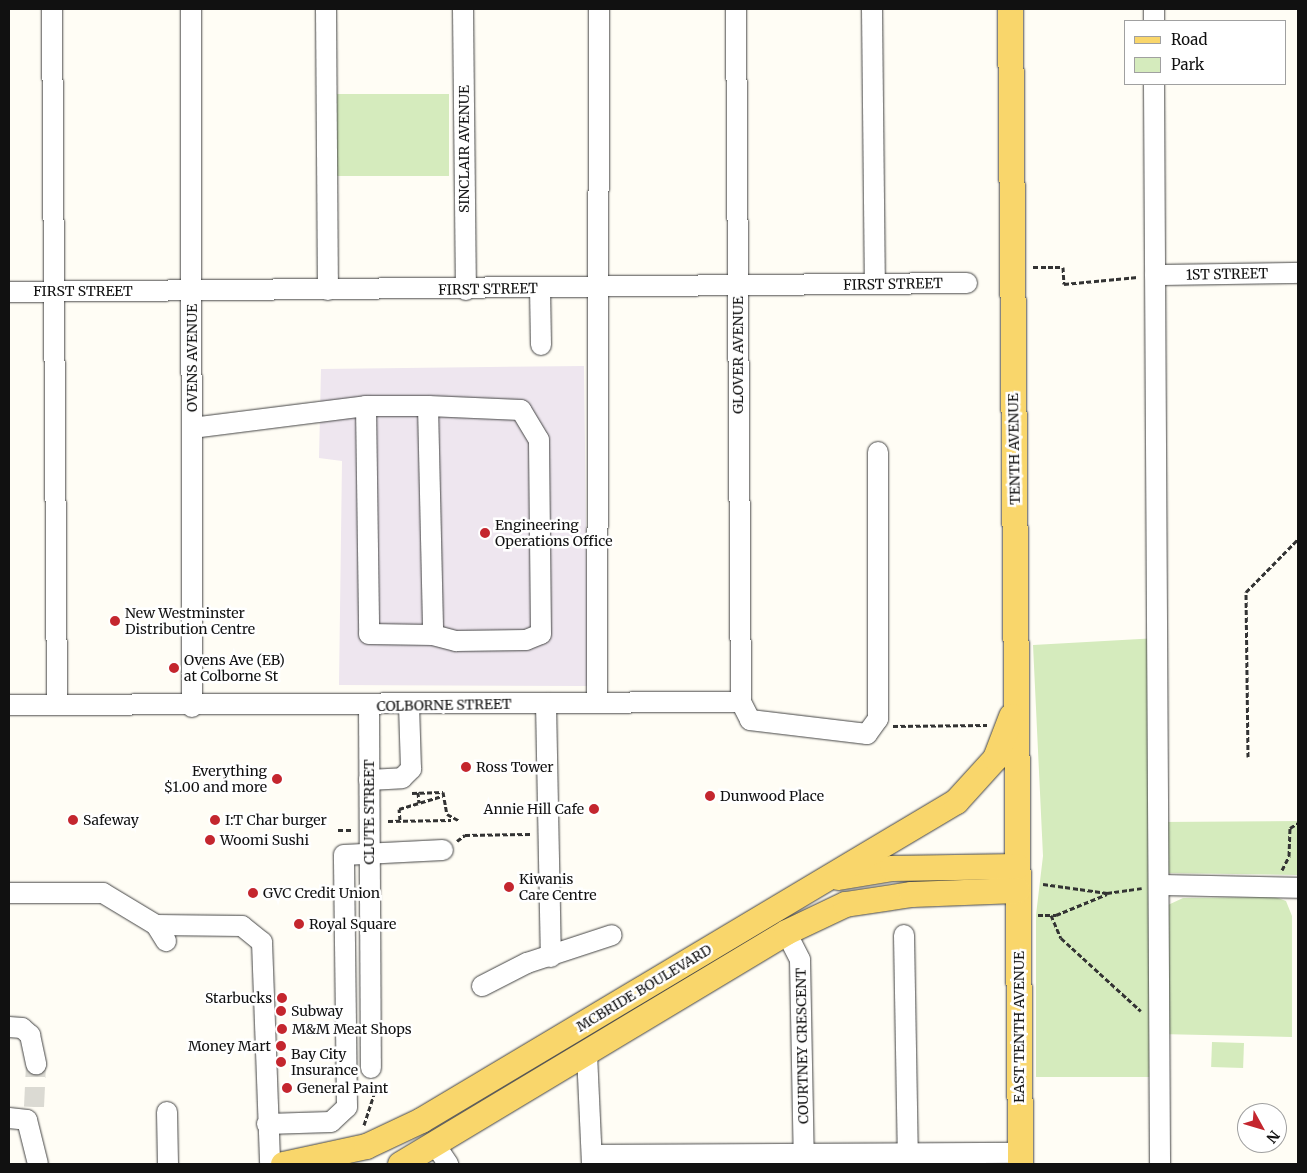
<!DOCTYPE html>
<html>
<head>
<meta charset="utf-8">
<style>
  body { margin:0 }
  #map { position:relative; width:1307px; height:1173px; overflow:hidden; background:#fffdf5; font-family:Merriweather,serif }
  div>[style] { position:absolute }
  .industrial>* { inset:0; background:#eee6ef }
  .green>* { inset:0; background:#d5ebbd; transform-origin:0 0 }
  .minor-tunnel>* { height:20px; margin-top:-10px; transform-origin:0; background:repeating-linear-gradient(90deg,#dbdad3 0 20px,transparent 0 30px) }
  .path>* { height:3px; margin-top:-1.5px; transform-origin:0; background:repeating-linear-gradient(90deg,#333 0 5px,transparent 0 7.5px) }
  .roads { filter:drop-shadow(0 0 1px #444) drop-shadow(0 0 1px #444) }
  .minor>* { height:20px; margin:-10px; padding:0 10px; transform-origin:10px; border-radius:10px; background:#fff }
  .major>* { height:25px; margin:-12.5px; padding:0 12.5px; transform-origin:12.5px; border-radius:12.5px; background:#f9d66b }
  .dots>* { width:14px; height:14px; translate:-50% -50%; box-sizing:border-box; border:2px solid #fff; border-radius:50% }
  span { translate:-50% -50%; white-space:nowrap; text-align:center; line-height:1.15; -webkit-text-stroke:5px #fff; paint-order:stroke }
  .street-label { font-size:14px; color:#111 }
  .poi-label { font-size:14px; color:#111 }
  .left { translate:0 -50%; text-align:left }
  .right { translate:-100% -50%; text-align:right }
  .frame { position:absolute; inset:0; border:10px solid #111; pointer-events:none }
  .legend { position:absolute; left:1124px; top:20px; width:162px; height:65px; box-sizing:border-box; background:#fff; border:1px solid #a0a0a0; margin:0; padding:6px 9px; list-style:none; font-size:15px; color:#111 }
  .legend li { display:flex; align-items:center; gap:10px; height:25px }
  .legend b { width:25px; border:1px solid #a0a0a0 }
  .north { position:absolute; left:1237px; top:1103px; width:50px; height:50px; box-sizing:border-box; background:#fff; border:1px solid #a0a0a0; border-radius:50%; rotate:129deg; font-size:14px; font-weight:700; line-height:20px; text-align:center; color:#111 }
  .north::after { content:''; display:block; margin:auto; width:18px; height:22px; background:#c4262e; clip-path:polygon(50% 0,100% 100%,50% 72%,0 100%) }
</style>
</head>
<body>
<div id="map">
  <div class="industrial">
    <div style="clip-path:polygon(584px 366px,588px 686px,339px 685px,342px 461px,319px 458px,321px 369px)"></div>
  </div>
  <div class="green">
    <div style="left:332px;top:94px;width:117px;height:82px"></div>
    <div style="clip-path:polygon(1158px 638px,1160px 822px,1298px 821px,1298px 875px,1161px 873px,1168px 905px,1183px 898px,1275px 897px,1286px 901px,1292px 916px,1292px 1037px,1159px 1034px,1159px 1077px,1036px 1077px,1036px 915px,1043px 856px,1033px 645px)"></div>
    <div style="left:1212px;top:1042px;width:32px;height:25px;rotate:2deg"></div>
  </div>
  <div class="minor-tunnel">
    <div style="left:34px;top:1107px;width:43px;rotate:-87.3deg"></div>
  </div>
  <div class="path">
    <div style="left:1033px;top:267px;width:30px"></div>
    <div style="left:1063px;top:267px;width:17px;rotate:87deg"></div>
    <div style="left:1064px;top:284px;width:74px;rotate:-5.4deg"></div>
    <div style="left:893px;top:726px;width:94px;rotate:-0.6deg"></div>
    <div style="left:1248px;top:757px;width:165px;rotate:-90.7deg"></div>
    <div style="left:1246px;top:592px;width:74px;rotate:-45.5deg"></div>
    <div style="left:418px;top:792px;width:11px;rotate:85deg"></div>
    <div style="left:412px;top:793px;width:31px;rotate:-2deg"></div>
    <div style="left:443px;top:792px;width:22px;rotate:80deg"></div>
    <div style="left:447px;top:814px;width:13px;rotate:29deg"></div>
    <div style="left:400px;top:820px;width:11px;rotate:-95deg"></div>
    <div style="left:399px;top:809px;width:45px;rotate:-16.8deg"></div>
    <div style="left:388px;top:821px;width:63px;rotate:-0.9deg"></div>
    <div style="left:338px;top:830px;width:15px"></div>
    <div style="left:457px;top:841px;width:10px;rotate:-37deg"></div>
    <div style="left:465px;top:835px;width:66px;rotate:-0.9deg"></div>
    <div style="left:1282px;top:870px;width:16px;rotate:-63deg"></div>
    <div style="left:1289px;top:856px;width:28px;rotate:-88deg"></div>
    <div style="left:1290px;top:828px;width:9px;rotate:-32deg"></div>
    <div style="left:1043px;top:884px;width:65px;rotate:8deg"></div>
    <div style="left:1107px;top:893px;width:35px;rotate:-8deg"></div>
    <div style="left:1038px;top:915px;width:18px"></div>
    <div style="left:1056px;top:915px;width:55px;rotate:-22.4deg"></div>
    <div style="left:1051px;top:915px;width:25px;rotate:67deg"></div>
    <div style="left:1061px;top:938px;width:108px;rotate:42.4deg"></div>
    <div style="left:364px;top:1125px;width:38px;rotate:-72deg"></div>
  </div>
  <div class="roads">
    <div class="minor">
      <div style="left:52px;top:9px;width:695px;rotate:89.59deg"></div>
      <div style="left:191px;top:9px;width:698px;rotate:89.92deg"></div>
      <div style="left:326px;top:9px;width:281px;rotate:89.6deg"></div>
      <div style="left:463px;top:9px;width:281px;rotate:89.4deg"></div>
      <div style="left:736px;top:9px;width:693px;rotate:89.59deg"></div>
      <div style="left:872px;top:9px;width:275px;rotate:89.4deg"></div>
      <div style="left:1154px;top:21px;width:12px;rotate:-90deg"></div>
      <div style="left:1154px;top:84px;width:1080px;rotate:89.68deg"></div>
      <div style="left:1155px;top:275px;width:143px;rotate:-0.8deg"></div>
      <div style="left:540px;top:288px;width:57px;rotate:89deg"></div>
      <div style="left:9px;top:292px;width:958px;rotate:-0.54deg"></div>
      <div style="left:366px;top:406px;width:228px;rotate:89.2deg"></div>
      <div style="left:369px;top:634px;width:64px;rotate:0.9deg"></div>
      <div style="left:433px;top:635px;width:24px;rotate:15deg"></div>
      <div style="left:456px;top:641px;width:70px;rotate:-0.8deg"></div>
      <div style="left:526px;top:640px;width:16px;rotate:-22deg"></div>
      <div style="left:541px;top:634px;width:194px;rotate:-90.6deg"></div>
      <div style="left:539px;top:440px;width:35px;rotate:-121deg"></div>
      <div style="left:521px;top:410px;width:93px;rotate:-177.5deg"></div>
      <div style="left:428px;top:406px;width:229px;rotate:88.7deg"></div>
      <div style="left:192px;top:428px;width:175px;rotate:-7.2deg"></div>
      <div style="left:366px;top:406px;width:62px"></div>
      <div style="left:597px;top:701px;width:692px;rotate:-89.83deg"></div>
      <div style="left:546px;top:703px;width:254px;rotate:88.9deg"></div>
      <div style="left:9px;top:705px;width:732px;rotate:-0.23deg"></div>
      <div style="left:741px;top:702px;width:20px;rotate:63deg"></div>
      <div style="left:750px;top:720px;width:118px;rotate:6.8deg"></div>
      <div style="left:867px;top:734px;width:19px;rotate:-54deg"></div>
      <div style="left:878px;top:719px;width:267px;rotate:-90deg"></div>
      <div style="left:369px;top:705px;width:363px;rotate:89.7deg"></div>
      <div style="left:369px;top:780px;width:33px;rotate:-3deg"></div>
      <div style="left:402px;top:778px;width:13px;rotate:-45deg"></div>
      <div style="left:411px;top:769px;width:64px;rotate:-91.8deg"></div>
      <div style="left:1160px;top:885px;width:138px;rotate:1.2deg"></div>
      <div style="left:9px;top:893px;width:94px"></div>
      <div style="left:103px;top:893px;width:62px;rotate:31.1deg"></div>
      <div style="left:156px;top:925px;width:19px;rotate:58deg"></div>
      <div style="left:156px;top:925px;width:86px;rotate:0.7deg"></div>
      <div style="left:242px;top:926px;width:26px;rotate:39deg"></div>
      <div style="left:262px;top:942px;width:222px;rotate:87.9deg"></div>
      <div style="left:786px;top:932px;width:31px;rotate:63deg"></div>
      <div style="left:800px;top:960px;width:204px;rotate:88.9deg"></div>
      <div style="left:904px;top:935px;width:229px;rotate:89deg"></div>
      <div style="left:482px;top:986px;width:51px;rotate:-27.1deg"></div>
      <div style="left:527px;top:963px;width:89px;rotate:-18.2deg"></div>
      <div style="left:9px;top:1027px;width:13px;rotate:4deg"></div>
      <div style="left:22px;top:1028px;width:11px;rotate:41deg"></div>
      <div style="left:30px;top:1035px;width:30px;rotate:78deg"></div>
      <div style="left:587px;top:1054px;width:110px;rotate:87.4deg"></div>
      <div style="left:167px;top:1112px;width:52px;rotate:88.9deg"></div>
      <div style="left:9px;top:1118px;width:18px;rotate:6deg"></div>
      <div style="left:27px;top:1120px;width:45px;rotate:76deg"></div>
      <div style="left:267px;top:1124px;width:64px;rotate:-1.8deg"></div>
      <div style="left:331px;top:1122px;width:22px;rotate:-43deg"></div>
      <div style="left:347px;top:1107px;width:252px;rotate:-90.7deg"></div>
      <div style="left:344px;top:855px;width:99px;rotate:-2.9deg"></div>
      <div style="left:436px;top:1146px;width:22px;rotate:56deg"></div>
      <div style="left:592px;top:1155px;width:428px;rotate:-0.3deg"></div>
    </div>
    <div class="major">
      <div style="left:1010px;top:9px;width:1155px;rotate:89.5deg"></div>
      <div style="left:838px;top:877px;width:55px;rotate:-9.5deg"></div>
      <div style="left:892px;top:868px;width:125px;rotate:-0.9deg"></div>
      <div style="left:283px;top:1164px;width:85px;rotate:-12.2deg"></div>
      <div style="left:366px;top:1146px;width:61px;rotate:-25.3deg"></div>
      <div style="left:421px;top:1120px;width:623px;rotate:-30.81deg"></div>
      <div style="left:956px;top:801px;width:58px;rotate:-47.8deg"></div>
      <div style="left:995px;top:758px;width:45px;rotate:-69.1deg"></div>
      <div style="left:400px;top:1164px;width:450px;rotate:-31deg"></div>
      <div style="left:786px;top:932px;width:65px;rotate:-25.4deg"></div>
      <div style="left:845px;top:904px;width:67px;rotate:-8.6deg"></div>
      <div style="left:911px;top:894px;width:106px;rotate:-2.2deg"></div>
    </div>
  </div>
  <div class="dots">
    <div style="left:485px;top:533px;background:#c4262e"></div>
    <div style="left:115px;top:621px;background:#c4262e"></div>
    <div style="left:174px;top:668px;background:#c4262e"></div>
    <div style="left:466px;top:767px;background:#c4262e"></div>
    <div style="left:277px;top:779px;background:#c4262e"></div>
    <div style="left:710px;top:796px;background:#c4262e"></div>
    <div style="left:594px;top:809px;background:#c4262e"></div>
    <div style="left:73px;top:820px;background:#c4262e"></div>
    <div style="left:215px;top:820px;background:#c4262e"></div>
    <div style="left:210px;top:840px;background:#c4262e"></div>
    <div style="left:509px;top:887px;background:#c4262e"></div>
    <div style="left:253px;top:893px;background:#c4262e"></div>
    <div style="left:299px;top:924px;background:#c4262e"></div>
    <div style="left:282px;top:998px;background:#c4262e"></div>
    <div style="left:281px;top:1011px;background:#c4262e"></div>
    <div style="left:282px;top:1029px;background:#c4262e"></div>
    <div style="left:281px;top:1046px;background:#c4262e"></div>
    <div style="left:281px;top:1062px;background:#c4262e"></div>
    <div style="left:287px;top:1088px;background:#c4262e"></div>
  </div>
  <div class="street-label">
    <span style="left:464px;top:149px;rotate:-90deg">SINCLAIR AVENUE</span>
    <span style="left:1227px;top:274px;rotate:-1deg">1ST STREET</span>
    <span style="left:893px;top:284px;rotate:-1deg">FIRST STREET</span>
    <span style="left:488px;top:289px;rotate:-1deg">FIRST STREET</span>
    <span style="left:83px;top:291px">FIRST STREET</span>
    <span style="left:738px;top:355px;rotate:-90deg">GLOVER AVENUE</span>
    <span style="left:192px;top:358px;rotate:-90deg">OVENS AVENUE</span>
    <span style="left:1014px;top:449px;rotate:-91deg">TENTH AVENUE</span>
    <span style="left:444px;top:705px;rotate:-1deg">COLBORNE STREET</span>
    <span style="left:369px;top:812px;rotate:-90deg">CLUTE STREET</span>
    <span style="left:644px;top:988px;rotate:-31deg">MCBRIDE BOULEVARD</span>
    <span style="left:1019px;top:1027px;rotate:-90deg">EAST TENTH AVENUE</span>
    <span style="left:802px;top:1046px;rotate:-91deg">COURTNEY CRESCENT</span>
  </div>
  <div class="poi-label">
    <span class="left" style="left:495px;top:533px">Engineering<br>Operations Office</span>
    <span class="left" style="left:125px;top:621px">New Westminster<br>Distribution Centre</span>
    <span class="left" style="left:184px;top:668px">Ovens Ave (EB)<br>at Colborne St</span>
    <span class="left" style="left:476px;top:767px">Ross Tower</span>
    <span class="right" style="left:267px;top:779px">Everything<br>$1.00 and more</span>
    <span class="left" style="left:720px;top:796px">Dunwood Place</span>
    <span class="right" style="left:584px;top:809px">Annie Hill Cafe</span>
    <span class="left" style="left:83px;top:820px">Safeway</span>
    <span class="left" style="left:225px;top:820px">I:T Char burger</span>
    <span class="left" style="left:220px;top:840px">Woomi Sushi</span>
    <span class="left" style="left:519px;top:887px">Kiwanis<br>Care Centre</span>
    <span class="left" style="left:263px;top:893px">GVC Credit Union</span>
    <span class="left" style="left:309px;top:924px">Royal Square</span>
    <span class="right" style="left:272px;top:998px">Starbucks</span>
    <span class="left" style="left:291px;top:1011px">Subway</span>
    <span class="left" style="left:292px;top:1029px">M&amp;M Meat Shops</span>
    <span class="right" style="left:271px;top:1046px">Money Mart</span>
    <span class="left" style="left:291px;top:1062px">Bay City<br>Insurance</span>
    <span class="left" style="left:297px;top:1088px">General Paint</span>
  </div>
  <div class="frame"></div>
  <ul class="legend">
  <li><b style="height:6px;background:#f9d66b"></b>Road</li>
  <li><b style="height:14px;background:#d5ebbd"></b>Park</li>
  </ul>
  <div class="north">N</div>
</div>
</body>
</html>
